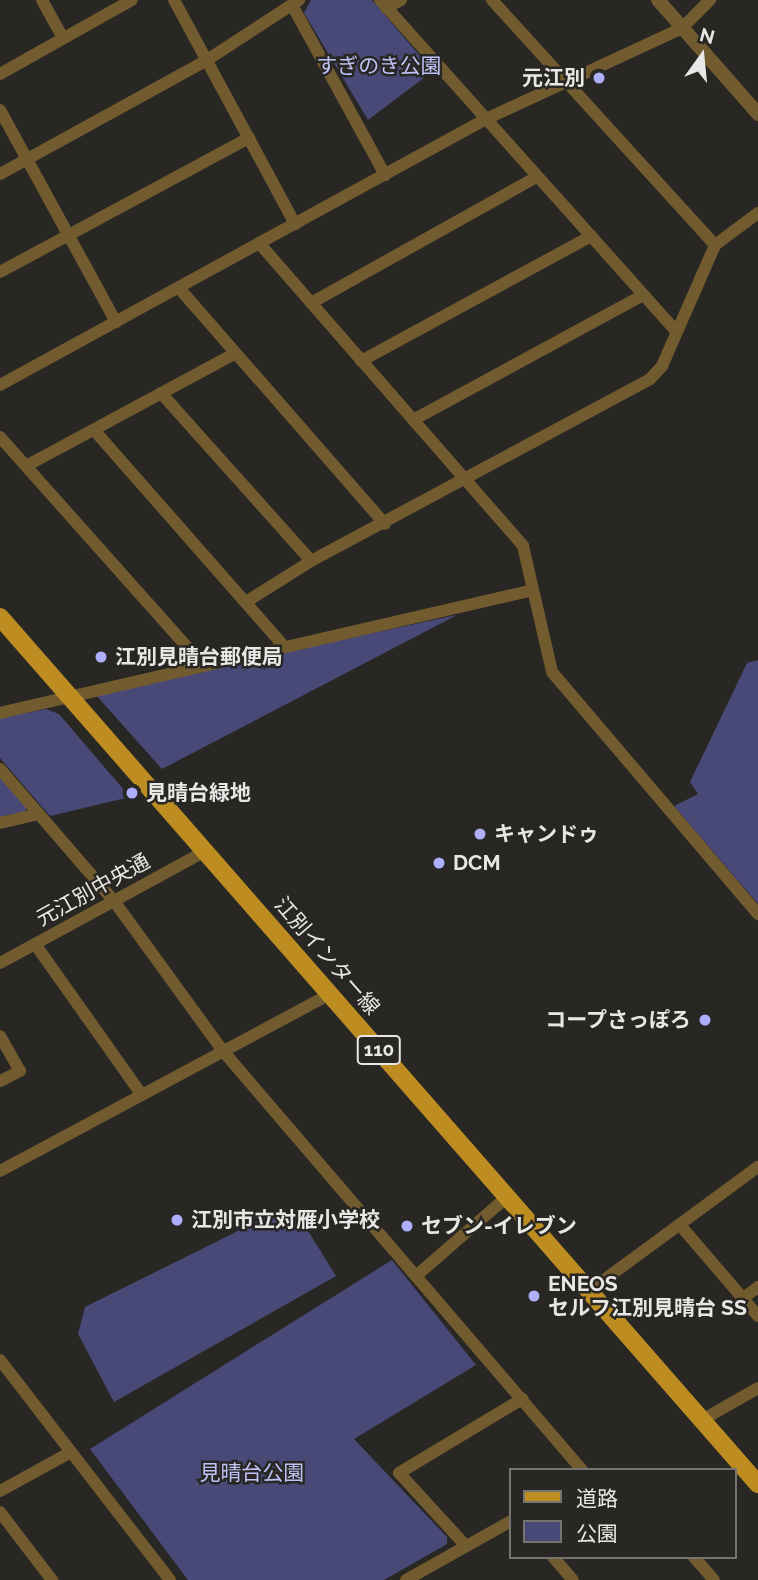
<!DOCTYPE html>
<html>
<head>
<meta charset="utf-8">
<style>
  body { margin:0 }
  #map { position:relative; width:758px; height:1580px; overflow:hidden; background:#282724; font-family:Raleway,"Noto Sans JP",sans-serif }
  div>[style] { position:absolute }
  .green>* { inset:0; background:#494977 }
  .minor>* { height:12px; margin:-6px; padding:0 6px; transform-origin:6px; border-radius:6px; background:#725b2f }
  .tertiary>* { height:14px; margin:-7px; padding:0 7px; transform-origin:7px; border-radius:7px; background:#725b2f }
  .primary>* { height:18px; margin:-9px; padding:0 9px; transform-origin:9px; border-radius:9px; background:#bd8d22 }
  .dots>* { width:19px; height:19px; translate:-50% -50%; box-sizing:border-box; border:4px solid #282724; border-radius:50% }
  span { translate:-50% -50%; white-space:nowrap; text-align:center; line-height:1.15; -webkit-text-stroke:5px #282724; paint-order:stroke }
  .shield-label span { padding:2px 5px; background:#282724; border:2px solid; border-radius:5px; -webkit-text-stroke-width:0 }
  .shield-label { font-size:19px; color:#e8e7e5; font-weight:700 }
  .park-label { font-size:21px; color:#bfc2f6 }
  .poi-label { font-size:21px; color:#e8e7e5; font-weight:700 }
  .right { translate:-100% -50%; text-align:right }
  .left { translate:0 -50%; text-align:left }
  .street-label { font-size:21px; color:#e8e7e5 }
  .legend { position:absolute; left:509px; top:1468px; width:228px; height:91px; box-sizing:border-box; background:#282724; border:2px solid #757471; margin:0; padding:9px 12px; list-style:none; font-size:21px; color:#e8e7e5 }
  .legend li { display:flex; align-items:center; gap:14px; height:35px }
  .legend b { width:35px; border:2px solid #757471 }
  .north { position:absolute; left:667px; top:21px; width:70px; height:70px; -webkit-text-stroke:5px #282724; paint-order:stroke; rotate:15deg; font-size:19px; font-weight:700; line-height:28px; text-align:center; color:#e8e7e5 }
  .north::after { content:''; display:block; margin:auto; width:24px; height:32px; background:#e8e7e5; clip-path:polygon(50% 0,100% 100%,50% 72%,0 100%) }
</style>
</head>
<body>
<div id="map">
  <div class="green">
    <div style="clip-path:polygon(311px 0,372px 0,433px 71px,368px 120px,304px 13px)"></div>
    <div style="clip-path:polygon(457px 615px,162px 769px,94px 693px)"></div>
    <div style="clip-path:polygon(758px 660px,758px 904px,674px 806px,698px 794px,690px 782px,747px 663px)"></div>
    <div style="clip-path:polygon(46px 709px,59px 714px,130px 797px,50px 816px,0 758px,0 718px)"></div>
    <div style="clip-path:polygon(0 777px,26px 806px,26px 812px,0 820px)"></div>
    <div style="clip-path:polygon(282px 1209px,300px 1218px,336px 1276px,114px 1402px,78px 1334px,85px 1307px)"></div>
    <div style="clip-path:polygon(392px 1260px,476px 1365px,354px 1439px,447px 1537px,447px 1544px,384px 1580px,188px 1580px,90px 1449px)"></div>
  </div>
  <div class="minor">
    <div style="left:42px;top:0;width:43px;rotate:61.1deg"></div>
    <div style="left:174px;top:0;width:255px;rotate:61.6deg"></div>
    <div style="left:380px;top:0;width:445px;rotate:48.2deg"></div>
    <div style="left:492px;top:0;width:331px;rotate:47.7deg"></div>
    <div style="left:292px;top:5px;width:194px;rotate:61.3deg"></div>
    <div style="left:386px;top:8px;width:17px;rotate:-28deg"></div>
    <div style="left:0;top:74px;width:151px;rotate:-29.3deg"></div>
    <div style="left:0;top:110px;width:242px;rotate:61.3deg"></div>
    <div style="left:0;top:174px;width:236px;rotate:-28.8deg"></div>
    <div style="left:207px;top:60px;width:110px;rotate:-33.1deg"></div>
    <div style="left:259px;top:243px;width:402px;rotate:48.9deg"></div>
    <div style="left:523px;top:546px;width:129px;rotate:77deg"></div>
    <div style="left:552px;top:672px;width:318px;rotate:49.6deg"></div>
    <div style="left:0;top:272px;width:283px;rotate:-28.3deg"></div>
    <div style="left:179px;top:288px;width:313px;rotate:48.9deg"></div>
    <div style="left:311px;top:303px;width:258px;rotate:-29.2deg"></div>
    <div style="left:361px;top:361px;width:262px;rotate:-28.5deg"></div>
    <div style="left:0;top:385px;width:552px;rotate:-28.7deg"></div>
    <div style="left:484px;top:120px;width:218px;rotate:-24.9deg"></div>
    <div style="left:682px;top:28px;width:40px;rotate:-45deg"></div>
    <div style="left:161px;top:393px;width:225px;rotate:48.2deg"></div>
    <div style="left:413px;top:420px;width:262px;rotate:-28.5deg"></div>
    <div style="left:94px;top:430px;width:288px;rotate:48.7deg"></div>
    <div style="left:0;top:437px;width:305px;rotate:48.3deg"></div>
    <div style="left:26px;top:466px;width:236px;rotate:-28.3deg"></div>
    <div style="left:246px;top:602px;width:77px;rotate:-32.2deg"></div>
    <div style="left:311px;top:561px;width:385px;rotate:-28.2deg"></div>
    <div style="left:650px;top:379px;width:18px;rotate:-47deg"></div>
    <div style="left:662px;top:366px;width:132px;rotate:-66.3deg"></div>
    <div style="left:715px;top:245px;width:54px;rotate:-36.7deg"></div>
    <div style="left:0;top:713px;width:547px;rotate:-12.99deg"></div>
    <div style="left:0;top:769px;width:174px;rotate:49.2deg"></div>
    <div style="left:114px;top:901px;width:185px;rotate:54deg"></div>
    <div style="left:223px;top:1051px;width:552px;rotate:49.41deg"></div>
    <div style="left:0;top:823px;width:40px;rotate:-13deg"></div>
    <div style="left:35px;top:944px;width:185px;rotate:54.7deg"></div>
    <div style="left:0;top:963px;width:234px;rotate:-28.6deg"></div>
    <div style="left:0;top:1036px;width:40px;rotate:60.3deg"></div>
    <div style="left:20px;top:1071px;width:22px;rotate:153deg"></div>
    <div style="left:0;top:1171px;width:374px;rotate:-28.2deg"></div>
    <div style="left:680px;top:1225px;width:120px;rotate:49.4deg"></div>
    <div style="left:416px;top:1276px;width:121px;rotate:-41deg"></div>
    <div style="left:589px;top:1291px;width:210px;rotate:-36.3deg"></div>
    <div style="left:743px;top:1298px;width:19px;rotate:-36deg"></div>
    <div style="left:0;top:1360px;width:278px;rotate:52.3deg"></div>
    <div style="left:702px;top:1420px;width:64px;rotate:-29.7deg"></div>
    <div style="left:0;top:1491px;width:81px;rotate:-28.8deg"></div>
    <div style="left:0;top:1512px;width:86px;rotate:52.6deg"></div>
    <div style="left:466px;top:1546px;width:99px;rotate:-132.5deg"></div>
    <div style="left:399px;top:1473px;width:144px;rotate:-31deg"></div>
    <div style="left:553px;top:1557px;width:30px;rotate:49deg"></div>
    <div style="left:694px;top:1557px;width:30px;rotate:49deg"></div>
    <div style="left:406px;top:1580px;width:120px;rotate:-29.3deg"></div>
  </div>
  <div class="tertiary">
    <div style="left:658px;top:0;width:152px;rotate:48.7deg"></div>
  </div>
  <div class="primary">
    <div style="left:0;top:617px;width:1152px;rotate:48.84deg"></div>
  </div>
  <div class="dots">
    <div style="left:599px;top:78px;background:#adaffb"></div>
    <div style="left:101px;top:657px;background:#adaffb"></div>
    <div style="left:132px;top:793px;background:#adaffb"></div>
    <div style="left:480px;top:834px;background:#adaffb"></div>
    <div style="left:439px;top:863px;background:#adaffb"></div>
    <div style="left:705px;top:1020px;background:#adaffb"></div>
    <div style="left:177px;top:1220px;background:#adaffb"></div>
    <div style="left:407px;top:1226px;background:#adaffb"></div>
    <div style="left:534px;top:1296px;background:#adaffb"></div>
  </div>
  <div class="shield-label">
    <span style="left:379px;top:1050px">110</span>
  </div>
  <div class="park-label">
    <span style="left:379px;top:66px">すぎのき公園</span>
    <span style="left:252px;top:1473px">見晴台公園</span>
  </div>
  <div class="poi-label">
    <span class="right" style="left:585px;top:78px">元江別</span>
    <span class="left" style="left:115px;top:657px">江別見晴台郵便局</span>
    <span class="left" style="left:146px;top:793px">見晴台緑地</span>
    <span class="left" style="left:494px;top:834px">キャンドゥ</span>
    <span class="left" style="left:453px;top:863px">DCM</span>
    <span class="right" style="left:691px;top:1020px">コープさっぽろ</span>
    <span class="left" style="left:191px;top:1220px">江別市立対雁小学校</span>
    <span class="left" style="left:421px;top:1226px">セブン-イレブン</span>
    <span class="left" style="left:548px;top:1296px">ENEOS<br>セルフ江別見晴台 SS</span>
  </div>
  <div class="street-label">
    <span style="left:93px;top:890px;rotate:-29deg">元江別中央通</span>
    <span style="left:327px;top:956px;rotate:49deg">江別インター線</span>
  </div>
  <ul class="legend">
  <li><b style="height:9px;background:#bd8d22"></b>道路</li>
  <li><b style="height:19px;background:#494977"></b>公園</li>
  </ul>
  <div class="north">N</div>
</div>
</body>
</html>
